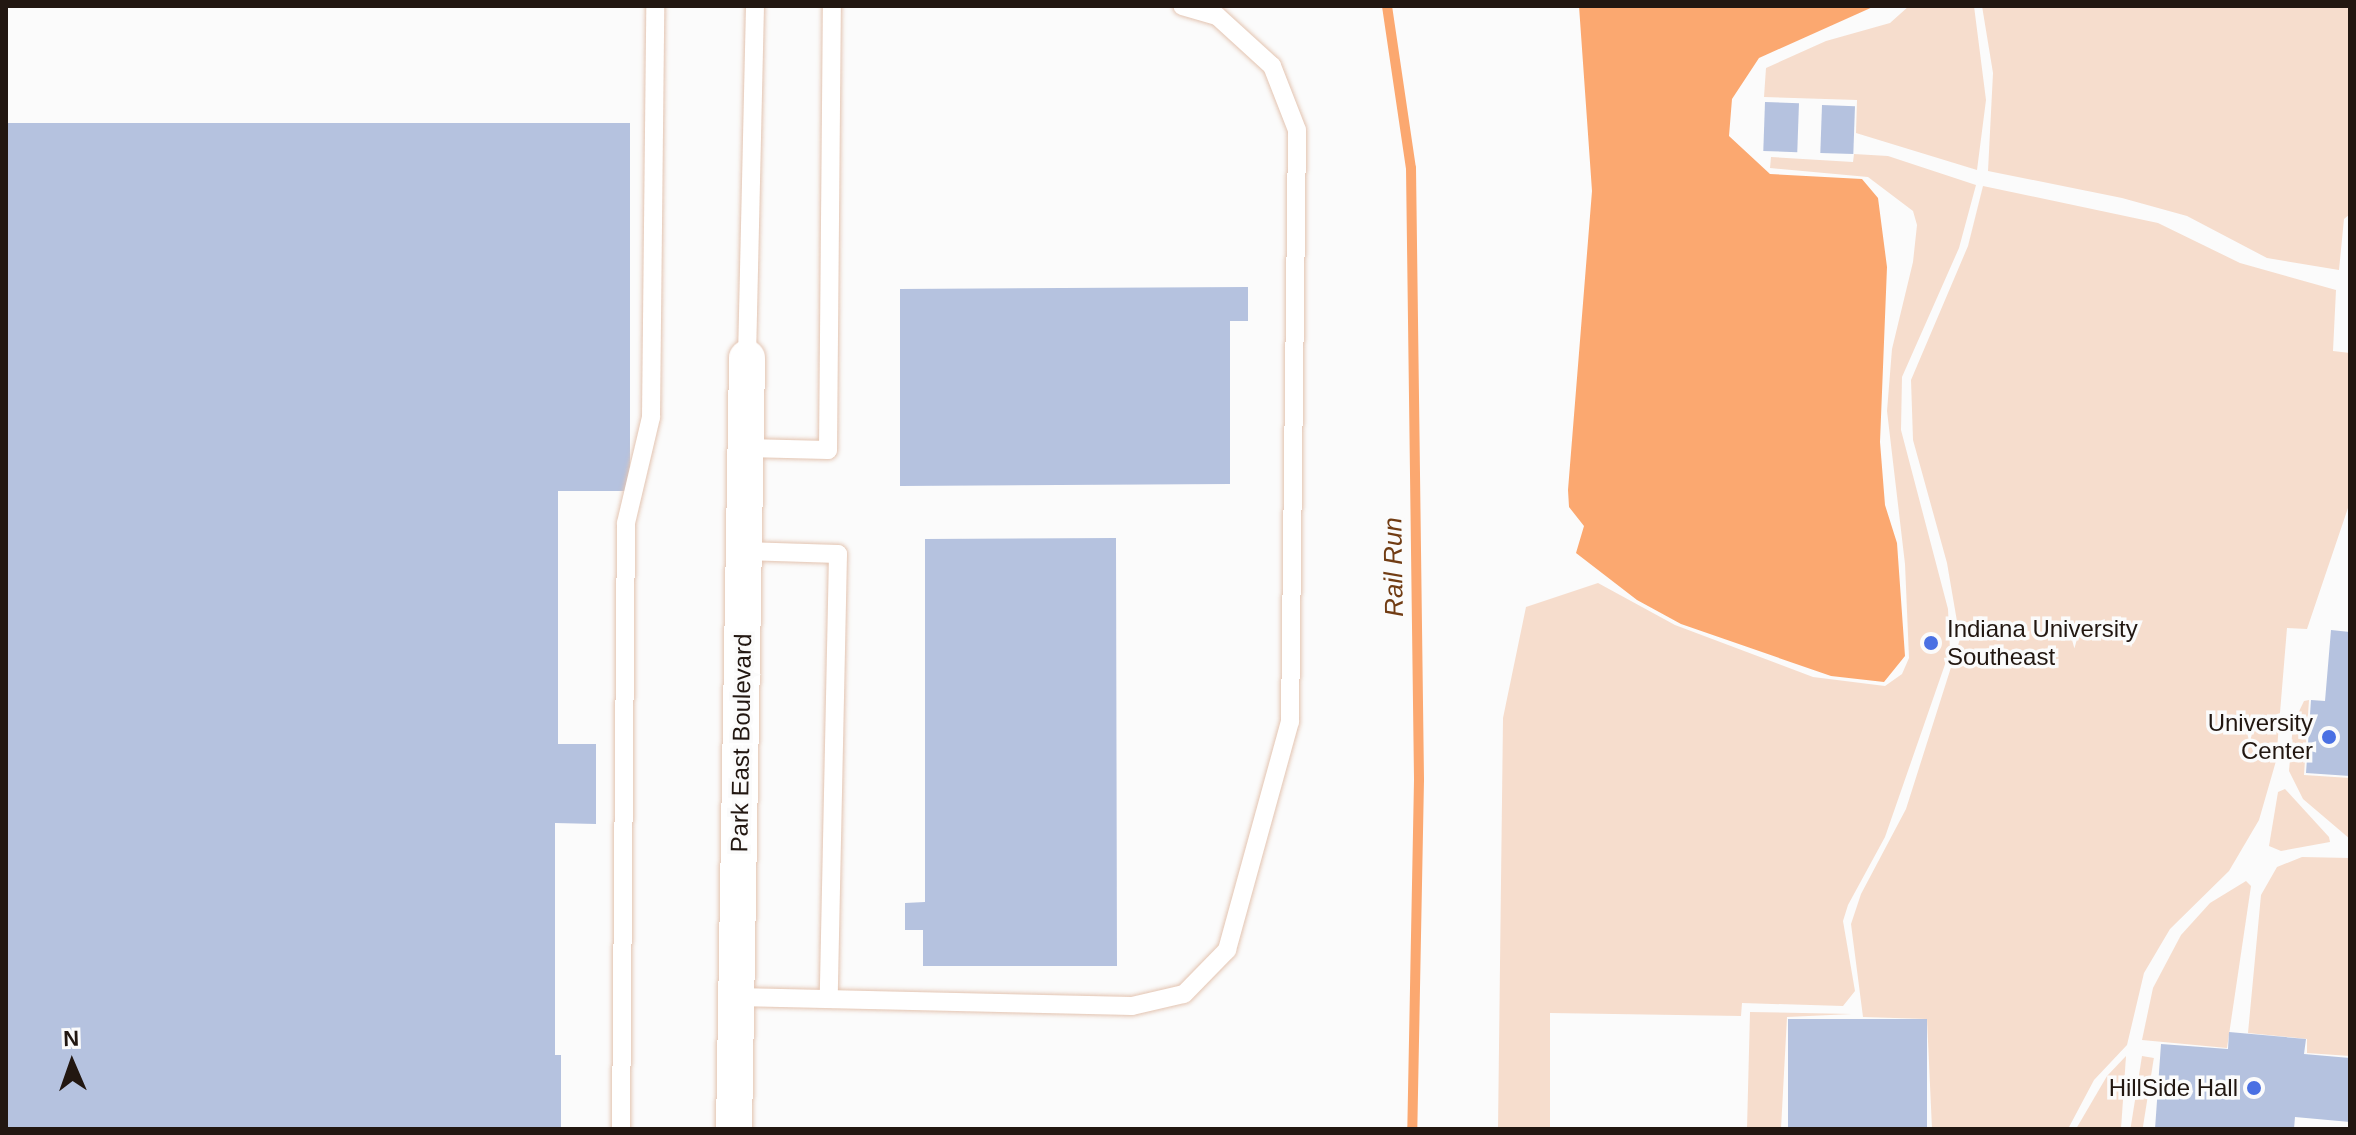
<!DOCTYPE html>
<html>
<head>
<meta charset="utf-8">
<style>
  body { margin:0 }
  #map { position:relative; width:2356px; height:1135px; overflow:hidden; background:#fbfbfb; font-family:Helvetica,sans-serif }
  div>[style] { position:absolute }
  .green>* { inset:0; background:#f6ddcd; transform-origin:0 0 }
  .water>* { inset:0; background:#fba870 }
  .stream>* { height:10px; margin:-5px; padding:0 5px; transform-origin:5px; border-radius:5px; background:#fba870 }
  .building>* { inset:0; background:#b5c2df; transform-origin:0 0 }
  .roads { filter:drop-shadow(0 0 2px #e3c4b1) drop-shadow(0 0 2px #e3c4b1) }
  .service>* { height:18px; margin:-9px; padding:0 9px; transform-origin:9px; border-radius:9px; background:#fff }
  .minor>* { height:36px; margin:-18px; padding:0 18px; transform-origin:18px; border-radius:18px; background:#fff }
  .dots>* { width:22px; height:22px; translate:-50% -50%; box-sizing:border-box; border:4px solid #fbfbfb; border-radius:50% }
  span { translate:-50% -50%; white-space:nowrap; text-align:center; line-height:1.15; -webkit-text-stroke:7px #fbfbfb; paint-order:stroke }
  .poi-label { font-size:24px; color:#221711 }
  .left { translate:0 -50%; text-align:left }
  .right { translate:-100% -50%; text-align:right }
  .street-label { font-size:24px; color:#221711 }
  .water-label { font-size:26px; color:#713c13; font-style:italic }
  .frame { position:absolute; inset:0; border:8px solid #221711; pointer-events:none }
  .north { position:absolute; left:32px; top:1023px; width:80px; height:80px; -webkit-text-stroke:6px #fbfbfb; paint-order:stroke; rotate:358deg; font-size:22px; font-weight:700; line-height:32px; text-align:center; color:#221711 }
  .north::after { content:''; display:block; margin:auto; width:28px; height:36px; background:#221711; clip-path:polygon(50% 0,100% 100%,50% 72%,0 100%) }
</style>
</head>
<body>
<div id="map">
  <div class="green">
    <div style="clip-path:polygon(1909px 6px,1974px 6px,1986px 100px,1977px 170px,1856px 133px,1857px 100px,1764px 97px,1766px 68px,1826px 41px,1890px 23px)"></div>
    <div style="clip-path:polygon(1982px 6px,2350px 6px,2350px 214px,2344px 219px,2339px 270px,2267px 258px,2187px 216px,2122px 198px,1988px 171px,1993px 73px)"></div>
    <div style="clip-path:polygon(1854px 154px,1888px 156px,1976px 185px,1959px 248px,1902px 377px,1901px 430px,1948px 609px,1950px 650px,1885px 837px,1848px 905px,1843px 921px,1855px 991px,1843px 1006px,1742px 1003px,1741px 1016px,1550px 1013px,1550px 1129px,1498px 1129px,1503px 718px,1526px 607px,1598px 583px,1675px 625px,1813px 677px,1885px 686px,1902px 674px,1909px 658px,1905px 564px,1887px 411px,1892px 349px,1913px 262px,1917px 225px,1913px 211px,1868px 177px,1770px 168px,1771px 157px,1853px 162px)"></div>
    <div style="clip-path:polygon(1983px 186px,2158px 223px,2240px 263px,2336px 290px,2333px 351px,2350px 353px,2350px 502px,2307px 629px,2287px 628px,2276px 761px,2259px 820px,2229px 871px,2170px 929px,2144px 973px,2127px 1045px,2094px 1080px,2068px 1129px,1932px 1129px,1927px 1019px,1863px 1017px,1851px 924px,1861px 894px,1906px 809px,1960px 639px,1947px 563px,1913px 440px,1911px 380px,1968px 246px)"></div>
    <div style="clip-path:polygon(2309px 700px,2304px 775px,2350px 778px,2350px 839px,2303px 799px,2289px 771px,2293px 724px,2304px 701px)"></div>
    <div style="clip-path:polygon(2285px 789px,2329px 837px,2330px 842px,2281px 851px,2269px 846px,2278px 792px)"></div>
    <div style="clip-path:polygon(2302px 857px,2350px 858px,2350px 1056px,2307px 1053px,2307px 1039px,2248px 1033px,2261px 895px,2277px 867px)"></div>
    <div style="clip-path:polygon(2246px 881px,2251px 886px,2227px 1048px,2142px 1040px,2153px 988px,2181px 935px,2210px 903px)"></div>
    <div style="clip-path:polygon(1750px 1012px,1852px 1014px,1787px 1017px,1781px 1129px,1747px 1129px)"></div>
    <div style="clip-path:polygon(2126px 1056px,2121px 1129px,2076px 1129px,2107px 1076px)"></div>
    <div style="left:2142px;top:1056px;width:12px;height:73px;rotate:9deg"></div>
  </div>
  <div class="water">
    <div style="clip-path:polygon(1579px 6px,1875px 6px,1759px 58px,1732px 99px,1729px 136px,1770px 174px,1862px 179px,1878px 198px,1887px 267px,1880px 442px,1885px 505px,1897px 543px,1905px 656px,1884px 682px,1831px 676px,1681px 624px,1637px 600px,1576px 553px,1584px 526px,1569px 507px,1568px 490px,1592px 191px)"></div>
  </div>
  <div class="stream">
    <div style="left:1387px;top:6px;width:164px;rotate:81.6deg"></div>
    <div style="left:1411px;top:168px;width:612px;rotate:89.25deg"></div>
    <div style="left:1419px;top:780px;width:349px;rotate:91.1deg"></div>
  </div>
  <div class="building">
    <div style="left:1765px;top:102px;width:34px;height:49px;rotate:2deg"></div>
    <div style="left:1822px;top:105px;width:33px;height:48px;rotate:2deg"></div>
    <div style="clip-path:polygon(6px 123px,630px 123px,630px 491px,558px 491px,558px 744px,596px 744px,596px 824px,555px 823px,555px 1055px,561px 1055px,561px 1129px,6px 1129px)"></div>
    <div style="clip-path:polygon(1248px 287px,1248px 321px,1230px 321px,1230px 484px,900px 486px,900px 289px)"></div>
    <div style="clip-path:polygon(1116px 538px,1117px 966px,923px 966px,923px 930px,905px 930px,905px 903px,925px 902px,925px 539px)"></div>
    <div style="clip-path:polygon(2331px 630px,2350px 632px,2350px 776px,2306px 773px,2311px 700px,2325px 701px)"></div>
    <div style="left:1788px;top:1019px;width:139px;height:110px"></div>
    <div style="clip-path:polygon(2229px 1032px,2306px 1039px,2304px 1054px,2350px 1058px,2350px 1122px,2295px 1117px,2294px 1129px,2155px 1129px,2161px 1044px,2228px 1049px)"></div>
  </div>
  <div class="roads">
    <div class="service">
      <div style="left:747px;top:358px;width:352px;rotate:-88.7deg"></div>
      <div style="left:746px;top:448px;width:82px;rotate:1.4deg"></div>
      <div style="left:828px;top:450px;width:444px;rotate:-89.5deg"></div>
      <div style="left:744px;top:551px;width:94px;rotate:1.8deg"></div>
      <div style="left:838px;top:554px;width:445px;rotate:91.2deg"></div>
      <div style="left:737px;top:997px;width:395px;rotate:1.3deg"></div>
      <div style="left:1132px;top:1006px;width:53px;rotate:-13deg"></div>
      <div style="left:1184px;top:994px;width:62px;rotate:-45.7deg"></div>
      <div style="left:1227px;top:950px;width:237px;rotate:-74.6deg"></div>
      <div style="left:1290px;top:722px;width:592px;rotate:-89.32deg"></div>
      <div style="left:1297px;top:130px;width:69px;rotate:-111.3deg"></div>
      <div style="left:1272px;top:66px;width:74px;rotate:-137.7deg"></div>
      <div style="left:1217px;top:16px;width:36px;rotate:-164deg"></div>
      <div style="left:621px;top:1129px;width:606px;rotate:-89.53deg"></div>
      <div style="left:626px;top:523px;width:109px;rotate:-76.7deg"></div>
      <div style="left:651px;top:417px;width:411px;rotate:-89.4deg"></div>
    </div>
    <div class="minor">
      <div style="left:734px;top:1129px;width:771px;rotate:-89.03deg"></div>
    </div>
  </div>
  <div class="dots">
    <div style="left:1931px;top:643px;background:#4a70e3"></div>
    <div style="left:2329px;top:737px;background:#4a70e3"></div>
    <div style="left:2254px;top:1088px;background:#4a70e3"></div>
  </div>
  <div class="poi-label">
    <span class="left" style="left:1947px;top:643px">Indiana University<br>Southeast</span>
    <span class="right" style="left:2313px;top:737px">University<br>Center</span>
    <span class="right" style="left:2238px;top:1088px">HillSide Hall</span>
  </div>
  <div class="street-label">
    <span style="left:741px;top:743px;rotate:-89deg">Park East Boulevard</span>
  </div>
  <div class="water-label">
    <span style="left:1394px;top:567px;rotate:-91deg">Rail Run</span>
  </div>
  <div class="frame"></div>
  <div class="north">N</div>
</div>
</body>
</html>
